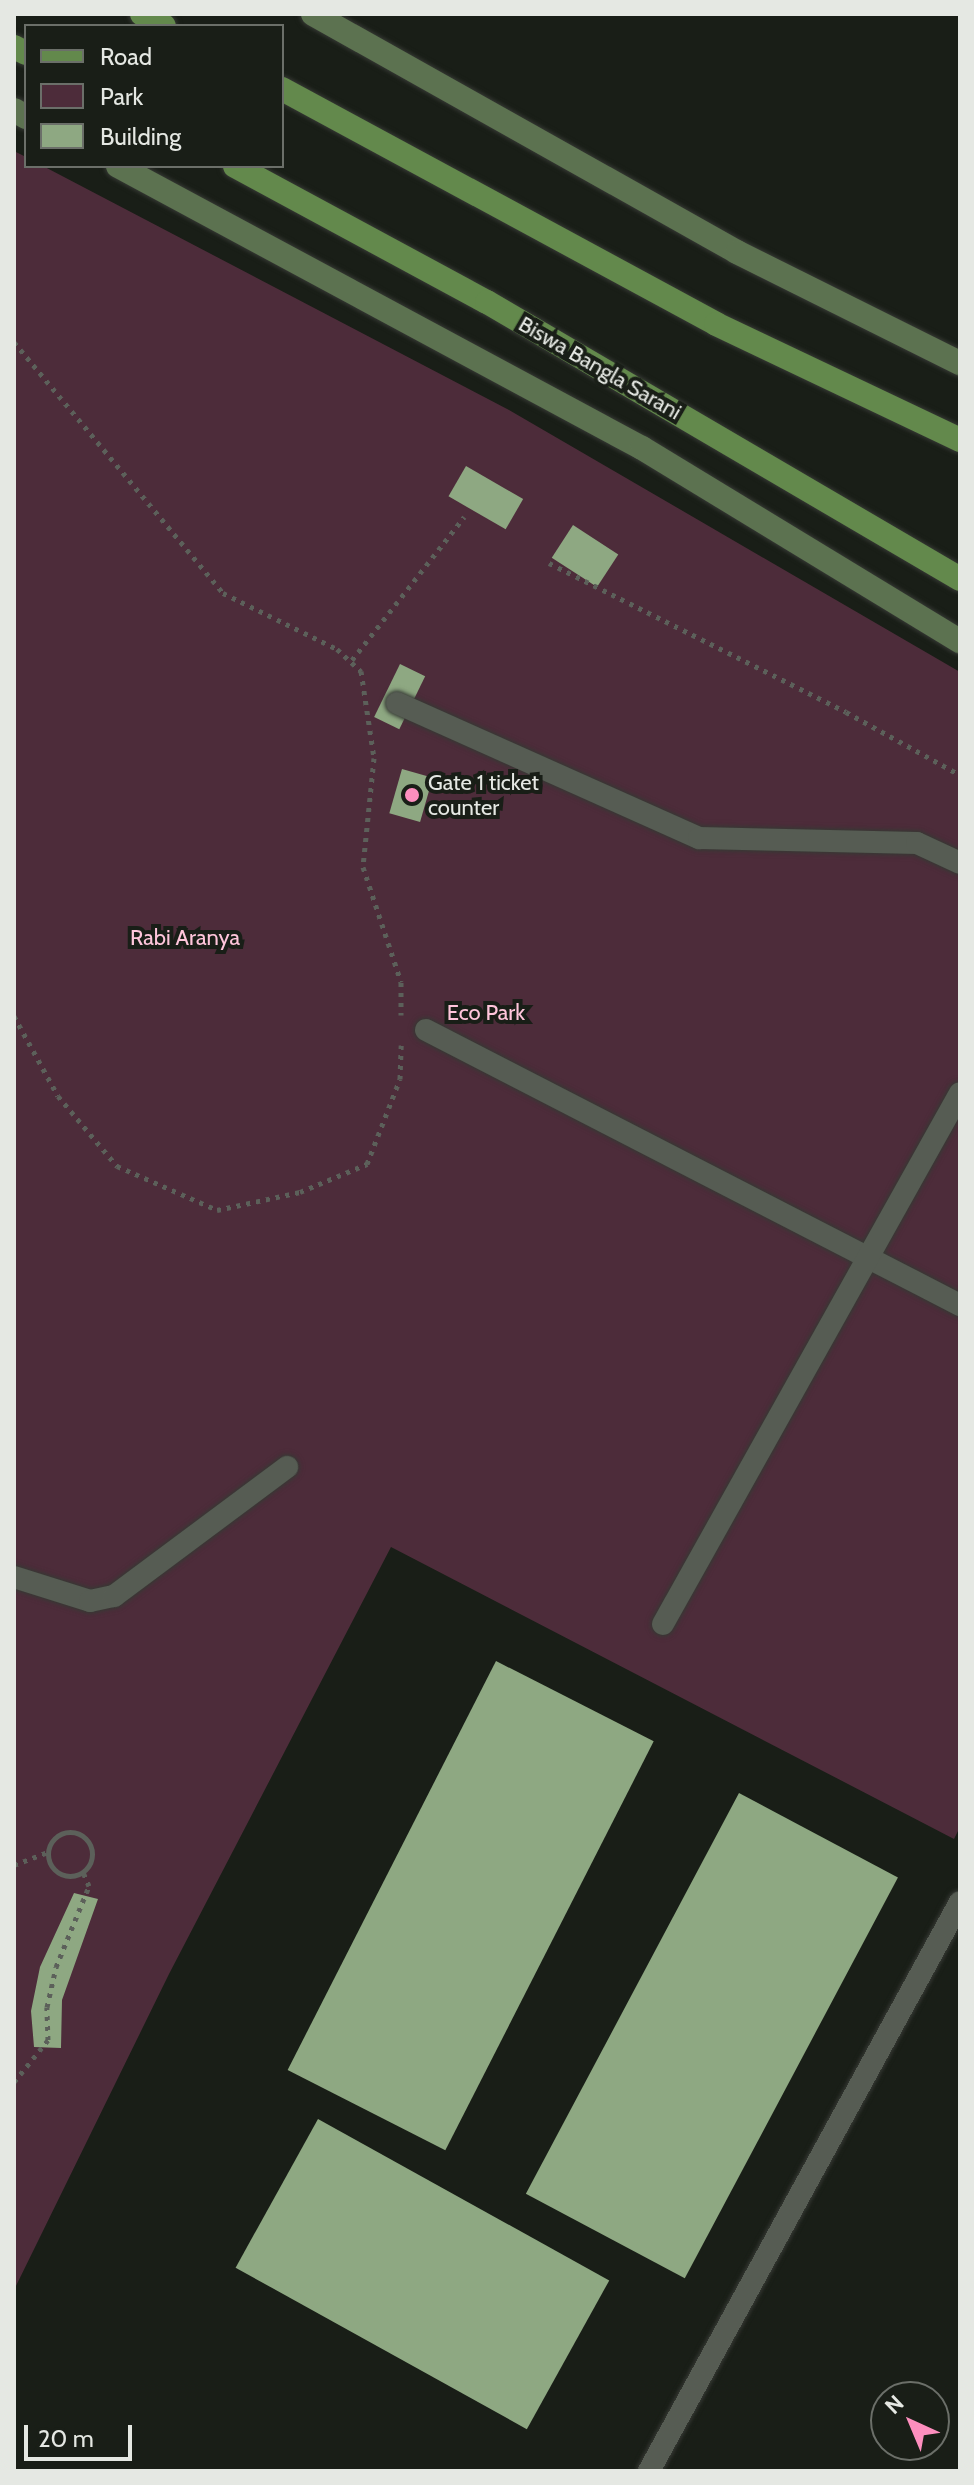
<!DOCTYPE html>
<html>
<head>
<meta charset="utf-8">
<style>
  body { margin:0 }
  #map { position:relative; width:974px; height:2485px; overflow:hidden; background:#191e17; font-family:Cabin,sans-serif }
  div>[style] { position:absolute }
  .green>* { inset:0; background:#4d2c3a }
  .building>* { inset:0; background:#8ea882; transform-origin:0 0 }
  .path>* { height:5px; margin-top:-2.5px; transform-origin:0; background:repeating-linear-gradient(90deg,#5c605a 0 4px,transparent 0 10px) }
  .path>.ring { margin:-2.5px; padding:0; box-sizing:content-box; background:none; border:5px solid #5c605a; border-radius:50% }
  .roads { filter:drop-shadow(0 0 2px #363934) drop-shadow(0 0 2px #363934) }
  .lane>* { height:22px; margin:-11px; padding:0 11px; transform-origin:11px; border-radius:11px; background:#565c53 }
  .secondary>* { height:24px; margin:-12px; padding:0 12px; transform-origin:12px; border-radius:12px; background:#5c7250 }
  .primary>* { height:24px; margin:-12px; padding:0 12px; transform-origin:12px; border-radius:12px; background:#63894c }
  .dots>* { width:22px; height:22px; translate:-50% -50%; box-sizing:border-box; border:4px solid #191e17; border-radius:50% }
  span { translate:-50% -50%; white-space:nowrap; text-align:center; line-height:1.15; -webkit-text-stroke:8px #191e17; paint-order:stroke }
  .street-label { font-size:22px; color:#e5e8e3 }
  .poi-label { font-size:22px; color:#e5e8e3 }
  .left { translate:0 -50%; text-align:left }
  .park-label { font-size:22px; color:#ffc5db }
  .frame { position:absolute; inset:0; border:16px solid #e5e8e3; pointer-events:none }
  .legend { position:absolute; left:24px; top:24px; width:260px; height:144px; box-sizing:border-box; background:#191e17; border:2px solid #6b6f69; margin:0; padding:10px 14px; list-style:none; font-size:24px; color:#e5e8e3 }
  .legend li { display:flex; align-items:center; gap:16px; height:40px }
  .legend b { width:40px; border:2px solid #6b6f69 }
  .north { position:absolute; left:870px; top:2381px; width:80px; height:80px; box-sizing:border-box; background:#191e17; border:2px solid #6b6f69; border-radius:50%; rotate:316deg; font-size:22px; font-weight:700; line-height:32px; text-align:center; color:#e5e8e3 }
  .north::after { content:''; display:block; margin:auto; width:28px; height:36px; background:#fd8ebe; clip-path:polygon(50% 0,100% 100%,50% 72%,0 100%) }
  .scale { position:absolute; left:24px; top:2425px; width:108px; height:36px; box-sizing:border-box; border:4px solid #e5e8e3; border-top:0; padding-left:10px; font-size:24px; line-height:28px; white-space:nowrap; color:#e5e8e3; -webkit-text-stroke:6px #191e17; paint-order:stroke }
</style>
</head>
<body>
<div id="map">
  <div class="green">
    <div style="clip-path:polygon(14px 151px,26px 157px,26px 166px,43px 166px,509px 410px,960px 672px,960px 1827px,954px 1839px,391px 1547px,169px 1974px,14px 2290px)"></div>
  </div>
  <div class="building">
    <div style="left:466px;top:466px;width:66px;height:35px;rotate:30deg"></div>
    <div style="left:573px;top:525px;width:54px;height:39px;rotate:33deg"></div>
    <div style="left:400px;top:664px;width:28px;height:59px;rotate:26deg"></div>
    <div style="left:402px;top:769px;width:32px;height:46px;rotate:16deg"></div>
    <div style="left:496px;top:1661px;width:177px;height:459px;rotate:27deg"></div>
    <div style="left:739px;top:1793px;width:180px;height:454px;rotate:28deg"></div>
    <div style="clip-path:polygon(74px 1893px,98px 1899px,62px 2000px,61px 2048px,34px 2047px,31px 2011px,40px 1967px)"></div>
    <div style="left:318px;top:2119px;width:333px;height:170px;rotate:29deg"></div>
  </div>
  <div class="path">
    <div style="left:14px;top:342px;width:327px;rotate:50.2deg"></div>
    <div style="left:223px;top:593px;width:127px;rotate:26.2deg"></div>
    <div style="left:337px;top:649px;width:33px;rotate:43deg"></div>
    <div style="left:361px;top:671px;width:88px;rotate:81.5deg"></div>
    <div style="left:374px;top:758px;width:110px;rotate:95.8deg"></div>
    <div style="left:363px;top:867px;width:121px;rotate:71.7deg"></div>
    <div style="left:401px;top:982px;width:33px;rotate:90deg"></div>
    <div style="left:549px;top:563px;width:332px;rotate:26.6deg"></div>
    <div style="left:846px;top:712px;width:130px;rotate:28.9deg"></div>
    <div style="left:352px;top:660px;width:182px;rotate:-51.9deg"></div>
    <div style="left:14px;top:1016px;width:91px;rotate:61.2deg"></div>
    <div style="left:58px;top:1096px;width:92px;rotate:49.9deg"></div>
    <div style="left:117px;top:1166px;width:109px;rotate:23.7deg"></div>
    <div style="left:217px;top:1210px;width:85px;rotate:-12.2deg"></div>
    <div style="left:300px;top:1192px;width:73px;rotate:-22.7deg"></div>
    <div style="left:367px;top:1164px;width:91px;rotate:-68.8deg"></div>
    <div style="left:400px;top:1079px;width:34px;rotate:-88deg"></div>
    <div class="ring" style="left:48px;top:1832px;width:39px;height:39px"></div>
    <div style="left:14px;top:1865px;width:36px;rotate:-21deg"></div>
    <div style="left:14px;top:2082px;width:54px;rotate:-51deg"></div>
    <div style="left:48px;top:2040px;width:33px;rotate:-92deg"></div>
    <div style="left:47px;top:2007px;width:41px;rotate:-77.3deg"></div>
    <div style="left:56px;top:1967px;width:87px;rotate:-67.8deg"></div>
    <div style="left:89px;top:1886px;width:15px;rotate:-113deg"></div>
  </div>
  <div class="roads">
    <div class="lane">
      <div style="left:397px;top:703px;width:331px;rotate:24.1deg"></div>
      <div style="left:699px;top:838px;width:218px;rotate:1.3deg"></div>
      <div style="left:917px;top:843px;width:47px;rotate:24.9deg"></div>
      <div style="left:426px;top:1030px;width:601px;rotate:27.25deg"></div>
      <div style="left:14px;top:1577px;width:80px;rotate:17.5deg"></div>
      <div style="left:90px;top:1601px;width:25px;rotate:-12deg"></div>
      <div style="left:114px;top:1596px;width:216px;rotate:-36.7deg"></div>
      <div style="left:663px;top:1624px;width:608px;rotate:-60.78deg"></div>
      <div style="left:649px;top:2471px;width:648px;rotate:-61.34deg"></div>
    </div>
    <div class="secondary">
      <div style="left:313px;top:14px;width:486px;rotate:29.3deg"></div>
      <div style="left:737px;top:252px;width:249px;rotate:26.5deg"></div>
      <div style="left:14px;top:110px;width:14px;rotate:30deg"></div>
      <div style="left:118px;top:166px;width:595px;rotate:28.29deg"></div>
      <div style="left:642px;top:448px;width:372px;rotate:31.3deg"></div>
    </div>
    <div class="primary">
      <div style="left:142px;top:14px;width:25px;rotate:29deg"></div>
      <div style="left:14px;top:47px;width:13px;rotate:27deg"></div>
      <div style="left:282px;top:89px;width:494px;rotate:28.4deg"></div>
      <div style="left:716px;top:324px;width:270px;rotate:25.4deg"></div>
      <div style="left:235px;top:166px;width:286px;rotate:28.4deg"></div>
      <div style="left:487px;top:302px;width:548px;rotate:30.35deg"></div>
    </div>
  </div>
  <div class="dots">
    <div style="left:412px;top:795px;background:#fd8ebe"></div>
  </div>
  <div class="street-label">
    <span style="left:600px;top:368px;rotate:30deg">Biswa Bangla Sarani</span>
  </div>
  <div class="poi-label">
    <span class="left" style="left:428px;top:795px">Gate 1 ticket<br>counter</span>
  </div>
  <div class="park-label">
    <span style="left:185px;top:938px">Rabi Aranya</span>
    <span style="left:486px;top:1013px">Eco Park</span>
  </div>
  <div class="frame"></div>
  <ul class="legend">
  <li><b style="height:10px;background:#63894c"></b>Road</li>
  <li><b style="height:22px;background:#4d2c3a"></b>Park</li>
  <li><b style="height:22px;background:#8ea882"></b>Building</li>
  </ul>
  <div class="north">N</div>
  <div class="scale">20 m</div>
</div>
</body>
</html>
